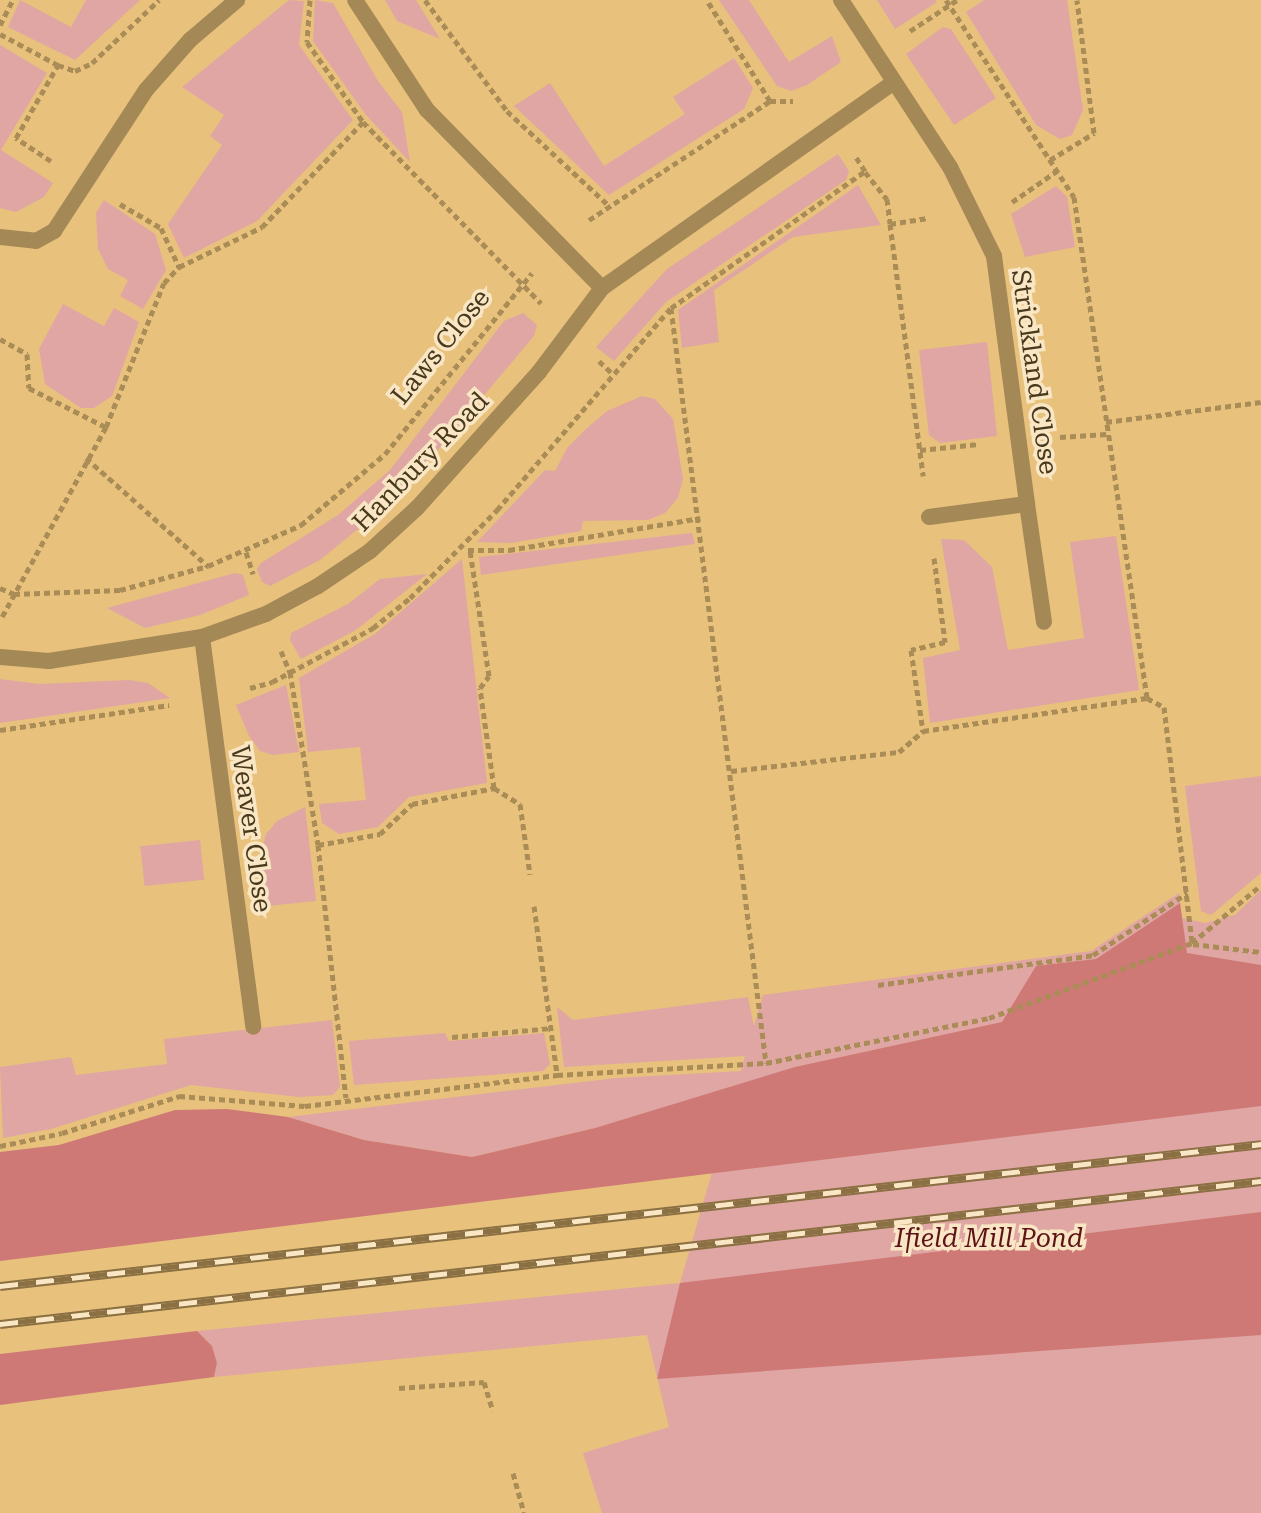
<!DOCTYPE html>
<html>
<head>
<meta charset="utf-8">
<style>
  body { margin:0 }
  #map { position:relative; width:1261px; height:1513px; overflow:hidden; background:#e8c17c; font-family:"Roboto Serif",serif }
  div>[style] { position:absolute }
  .green>* { inset:0; background:#e0a6a3; transform-origin:0 0 }
  .forest>* { inset:0; background:#cf7977 }
  .path>* { height:5px; margin-top:-2.5px; transform-origin:0; background:repeating-linear-gradient(90deg,#aa8c57 0 6px,transparent 0 10px) }
  .minor>* { height:16px; margin:-8px; padding:0 8px; transform-origin:8px; border-radius:8px; background:#a48856 }
  .rail>* { height:9px; margin-top:-4.5px; transform-origin:0; background:repeating-linear-gradient(90deg,#f9e6c4 0 18px,#8a7043 0 36px); box-sizing:border-box; border-block:2px solid #8a7043 }
  span { translate:-50% -50%; white-space:nowrap; text-align:center; line-height:1.15; -webkit-text-stroke:7px #f9e6c4; paint-order:stroke }
  .street-label { font-size:26px; color:#49391c }
  .park-label { font-size:26px; color:#601219; font-style:italic }
</style>
</head>
<body>
<div id="map">
  <div class="green">
    <div style="clip-path:polygon(20px 0,71px 27px,86px 0,140px 0,75px 60px,8px 27px)"></div>
    <div style="clip-path:polygon(289px 0,304px 1px,299px 45px,353px 120px,257px 221px,184px 258px,168px 224px,222px 145px,210px 136px,224px 115px,182px 87px)"></div>
    <div style="clip-path:polygon(315px 0,333px 3px,378px 81px,402px 112px,410px 162px,366px 115px,313px 41px)"></div>
    <div style="clip-path:polygon(385px 0,416px 0,440px 39px,397px 21px)"></div>
    <div style="clip-path:polygon(719px 0,749px 0,789px 62px,832px 36px,841px 62px,807px 85px,791px 91px,777px 86px)"></div>
    <div style="clip-path:polygon(877px 0,935px 0,937px 2px,895px 29px)"></div>
    <div style="clip-path:polygon(984px 0,1067px 0,1083px 110px,1072px 135px,1060px 139px,1036px 125px,966px 12px)"></div>
    <div style="clip-path:polygon(943px 27px,951px 29px,996px 98px,954px 125px,906px 54px)"></div>
    <div style="clip-path:polygon(0 45px,47px 73px,1px 150px,53px 183px,44px 197px,16px 212px,0 208px)"></div>
    <div style="clip-path:polygon(734px 58px,753px 88px,744px 109px,609px 195px,514px 106px,550px 83px,604px 166px,685px 114px,673px 97px)"></div>
    <div style="clip-path:polygon(838px 154px,849px 171px,846px 180px,666px 302px,614px 361px,596px 347px,667px 269px)"></div>
    <div style="clip-path:polygon(858px 185px,881px 225px,793px 237px,714px 290px,719px 342px,682px 348px,678px 310px)"></div>
    <div style="clip-path:polygon(1056px 186px,1067px 197px,1075px 247px,1025px 257px,1011px 214px)"></div>
    <div style="clip-path:polygon(104px 200px,155px 234px,166px 270px,143px 309px,120px 296px,128px 280px,108px 269px,98px 249px,96px 213px)"></div>
    <div style="clip-path:polygon(63px 304px,104px 326px,114px 308px,139px 322px,112px 396px,94px 408px,81px 408px,45px 384px,39px 349px)"></div>
    <div style="clip-path:polygon(523px 313px,537px 325px,534px 336px,401px 494px,320px 560px,270px 586px,262px 582px,257px 569px,261px 563px,338px 515px,390px 470px,504px 321px)"></div>
    <div style="clip-path:polygon(987px 342px,997px 436px,940px 443px,929px 435px,919px 350px)"></div>
    <div style="clip-path:polygon(642px 396px,655px 399px,673px 419px,683px 479px,678px 498px,665px 513px,648px 520px,583px 521px,581px 531px,511px 543px,477px 542px,545px 470px,555px 471px,567px 448px,587px 428px,607px 411px)"></div>
    <div style="clip-path:polygon(692px 533px,695px 544px,481px 575px,479px 557px)"></div>
    <div style="clip-path:polygon(1116px 536px,1139px 690px,930px 723px,923px 658px,960px 650px,941px 539px,964px 540px,992px 567px,1008px 650px,1084px 638px,1070px 542px)"></div>
    <div style="clip-path:polygon(462px 559px,487px 783px,409px 797px,378px 827px,339px 834px,322px 823px,319px 804px,366px 800px,360px 747px,308px 752px,299px 678px,375px 634px)"></div>
    <div style="clip-path:polygon(235px 573px,243px 575px,249px 595px,200px 615px,145px 628px,107px 608px)"></div>
    <div style="clip-path:polygon(427px 574px,356px 630px,301px 659px,290px 640px,291px 633px,348px 604px,380px 579px)"></div>
    <div style="clip-path:polygon(0 679px,39px 684px,129px 680px,148px 683px,170px 698px,0 723px)"></div>
    <div style="clip-path:polygon(286px 685px,299px 752px,273px 755px,260px 751px,249px 736px,236px 705px)"></div>
    <div style="clip-path:polygon(1261px 776px,1261px 873px,1211px 915px,1201px 911px,1185px 786px)"></div>
    <div style="clip-path:polygon(305px 807px,316px 901px,267px 906px,261px 852px,266px 834px,277px 821px)"></div>
    <div style="left:200px;top:840px;width:40px;height:60px;rotate:84deg"></div>
    <div style="clip-path:polygon(1261px 890px,1261px 1513px,602px 1513px,583px 1453px,669px 1427px,647px 1335px,214px 1377px,217px 1363px,212px 1346px,197px 1331px,680px 1283px,737px 1086px,595px 1128px,472px 1157px,364px 1140px,288px 1117px,616px 1078px,741px 1071px,745px 1056px,564px 1067px,557px 1007px,573px 1020px,748px 997px,754px 1026px,763px 995px,1091px 951px,1179px 893px,1182px 918px,1205px 923px,1235px 915px)"></div>
    <div style="clip-path:polygon(332px 1020px,340px 1087px,333px 1095px,299px 1097px,191px 1085px,51px 1129px,3px 1138px,0 1067px,71px 1057px,76px 1075px,167px 1064px,164px 1039px)"></div>
    <div style="clip-path:polygon(445px 1033px,449px 1041px,544px 1033px,550px 1064px,543px 1071px,354px 1085px,349px 1041px)"></div>
  </div>
  <div class="forest">
    <div style="clip-path:polygon(1180px 903px,1187px 953px,1261px 965px,1261px 1106px,0 1261px,0 1152px,59px 1145px,175px 1110px,227px 1109px,288px 1117px,364px 1140px,472px 1157px,595px 1128px,795px 1067px,1002px 1022px,1036px 966px,1096px 959px)"></div>
    <div style="clip-path:polygon(1261px 1212px,1261px 1335px,657px 1379px,680px 1283px)"></div>
    <div style="clip-path:polygon(197px 1331px,212px 1346px,217px 1363px,214px 1377px,0 1405px,0 1354px)"></div>
  </div>
  <div class="path">
    <div style="left:310px;top:0;width:42px;rotate:94.1deg"></div>
    <div style="left:307px;top:42px;width:98px;rotate:55deg"></div>
    <div style="left:363px;top:122px;width:254px;rotate:45.5deg"></div>
    <div style="left:425px;top:0;width:138px;rotate:53.5deg"></div>
    <div style="left:507px;top:111px;width:138px;rotate:42.9deg"></div>
    <div style="left:946px;top:0;width:235px;rotate:57deg"></div>
    <div style="left:1074px;top:197px;width:506px;rotate:81.71deg"></div>
    <div style="left:1147px;top:698px;width:19px;rotate:28deg"></div>
    <div style="left:1164px;top:707px;width:238px;rotate:83.2deg"></div>
    <div style="left:0;top:25px;width:28px;rotate:-63deg"></div>
    <div style="left:910px;top:31px;width:56px;rotate:-33.4deg"></div>
    <div style="left:0;top:34px;width:66px;rotate:28.1deg"></div>
    <div style="left:770px;top:101px;width:23px"></div>
    <div style="left:1050px;top:160px;width:52px;rotate:-31.5deg"></div>
    <div style="left:1094px;top:133px;width:134px;rotate:-97.3deg"></div>
    <div style="left:51px;top:161px;width:42px;rotate:-146.7deg"></div>
    <div style="left:16px;top:138px;width:84px;rotate:-60.1deg"></div>
    <div style="left:58px;top:65px;width:18px;rotate:19deg"></div>
    <div style="left:75px;top:71px;width:19px;rotate:-25deg"></div>
    <div style="left:92px;top:63px;width:92px;rotate:-43.2deg"></div>
    <div style="left:865px;top:172px;width:35px;rotate:51deg"></div>
    <div style="left:887px;top:199px;width:25px;rotate:83deg"></div>
    <div style="left:890px;top:224px;width:38px;rotate:-9deg"></div>
    <div style="left:1012px;top:202px;width:55px;rotate:-34.6deg"></div>
    <div style="left:120px;top:204px;width:48px;rotate:30.3deg"></div>
    <div style="left:161px;top:228px;width:43px;rotate:65.2deg"></div>
    <div style="left:589px;top:220px;width:217px;rotate:-33.3deg"></div>
    <div style="left:770px;top:101px;width:119px;rotate:-122deg"></div>
    <div style="left:890px;top:224px;width:254px;rotate:82.5deg"></div>
    <div style="left:671px;top:308px;width:761px;rotate:82.83deg"></div>
    <div style="left:0;top:339px;width:31px;rotate:29deg"></div>
    <div style="left:27px;top:354px;width:34px;rotate:87deg"></div>
    <div style="left:29px;top:388px;width:86px;rotate:26.9deg"></div>
    <div style="left:106px;top:427px;width:217px;rotate:118.7deg"></div>
    <div style="left:599px;top:361px;width:19px;rotate:43deg"></div>
    <div style="left:1106px;top:422px;width:156px;rotate:-7.4deg"></div>
    <div style="left:106px;top:427px;width:155px;rotate:-68.1deg"></div>
    <div style="left:164px;top:283px;width:22px;rotate:-47deg"></div>
    <div style="left:179px;top:267px;width:92px;rotate:-25.7deg"></div>
    <div style="left:262px;top:227px;width:146px;rotate:-46.1deg"></div>
    <div style="left:1060px;top:437px;width:47px;rotate:-3.7deg"></div>
    <div style="left:920px;top:450px;width:59px;rotate:-5.8deg"></div>
    <div style="left:86px;top:458px;width:163px;rotate:41.5deg"></div>
    <div style="left:468px;top:550px;width:41px"></div>
    <div style="left:509px;top:550px;width:194px;rotate:-9.5deg"></div>
    <div style="left:246px;top:552px;width:23px;rotate:72deg"></div>
    <div style="left:934px;top:558px;width:85px;rotate:82.5deg"></div>
    <div style="left:945px;top:642px;width:35px;rotate:167deg"></div>
    <div style="left:911px;top:650px;width:82px;rotate:81.6deg"></div>
    <div style="left:923px;top:731px;width:226px;rotate:-8.4deg"></div>
    <div style="left:0;top:588px;width:15px;rotate:23deg"></div>
    <div style="left:14px;top:594px;width:106px;rotate:-2.2deg"></div>
    <div style="left:120px;top:590px;width:91px;rotate:-15.3deg"></div>
    <div style="left:208px;top:566px;width:102px;rotate:-23.8deg"></div>
    <div style="left:301px;top:525px;width:110px;rotate:-40.2deg"></div>
    <div style="left:385px;top:454px;width:233px;rotate:-50.9deg"></div>
    <div style="left:281px;top:651px;width:23px;rotate:67deg"></div>
    <div style="left:290px;top:672px;width:175px;rotate:80.8deg"></div>
    <div style="left:318px;top:845px;width:254px;rotate:83.7deg"></div>
    <div style="left:250px;top:688px;width:23px;rotate:-15deg"></div>
    <div style="left:272px;top:682px;width:115px;rotate:-28.1deg"></div>
    <div style="left:373px;top:628px;width:48px;rotate:-39deg"></div>
    <div style="left:410px;top:598px;width:124px;rotate:-45.3deg"></div>
    <div style="left:497px;top:510px;width:267px;rotate:-49.3deg"></div>
    <div style="left:671px;top:308px;width:237px;rotate:-35.2deg"></div>
    <div style="left:865px;top:171px;width:17px;rotate:-123deg"></div>
    <div style="left:0;top:730px;width:171px;rotate:-8.4deg"></div>
    <div style="left:731px;top:771px;width:169px;rotate:-6.5deg"></div>
    <div style="left:899px;top:752px;width:32px;rotate:-41deg"></div>
    <div style="left:494px;top:788px;width:31px;rotate:32deg"></div>
    <div style="left:520px;top:804px;width:71px;rotate:81.9deg"></div>
    <div style="left:318px;top:845px;width:63px;rotate:-10.1deg"></div>
    <div style="left:380px;top:834px;width:44px;rotate:-43.2deg"></div>
    <div style="left:412px;top:804px;width:84px;rotate:-11deg"></div>
    <div style="left:494px;top:788px;width:101px;rotate:-98deg"></div>
    <div style="left:480px;top:688px;width:15px;rotate:-53deg"></div>
    <div style="left:489px;top:676px;width:126px;rotate:-98.6deg"></div>
    <div style="left:534px;top:906px;width:171px;rotate:82.2deg"></div>
    <div style="left:1193px;top:944px;width:68px;rotate:6.7deg"></div>
    <div style="left:878px;top:985px;width:217px;rotate:-7.9deg"></div>
    <div style="left:1093px;top:955px;width:113px;rotate:-33.4deg"></div>
    <div style="left:452px;top:1037px;width:98px;rotate:-5.2deg"></div>
    <div style="left:0;top:1146px;width:63px;rotate:-11.8deg"></div>
    <div style="left:62px;top:1133px;width:123px;rotate:-17.5deg"></div>
    <div style="left:179px;top:1096px;width:126px;rotate:4.5deg"></div>
    <div style="left:305px;top:1106px;width:254px;rotate:-7deg"></div>
    <div style="left:557px;top:1075px;width:209px;rotate:-3.3deg"></div>
    <div style="left:766px;top:1063px;width:227px;rotate:-11.4deg"></div>
    <div style="left:989px;top:1018px;width:216px;rotate:-20.3deg"></div>
    <div style="left:1192px;top:943px;width:90px;rotate:-40deg"></div>
    <div style="left:399px;top:1388px;width:85px;rotate:-4deg"></div>
    <div style="left:484px;top:1382px;width:30px;rotate:73deg"></div>
    <div style="left:513px;top:1473px;width:41px;rotate:74.6deg"></div>
  </div>
  <div class="minor">
    <div style="left:841px;top:0;width:199px;rotate:56.9deg"></div>
    <div style="left:950px;top:167px;width:99px;rotate:63.7deg"></div>
    <div style="left:994px;top:256px;width:250px;rotate:82.4deg"></div>
    <div style="left:0;top:237px;width:36px;rotate:6deg"></div>
    <div style="left:36px;top:241px;width:21px;rotate:-29deg"></div>
    <div style="left:54px;top:231px;width:168px;rotate:-56.9deg"></div>
    <div style="left:146px;top:90px;width:67px;rotate:-48.7deg"></div>
    <div style="left:190px;top:40px;width:62px;rotate:-40.4deg"></div>
    <div style="left:602px;top:288px;width:357px;rotate:-35.2deg"></div>
    <div style="left:929px;top:517px;width:99px;rotate:-7.6deg"></div>
    <div style="left:1027px;top:504px;width:119px;rotate:81.8deg"></div>
    <div style="left:202px;top:637px;width:393px;rotate:82.5deg"></div>
    <div style="left:0;top:657px;width:49px;rotate:4.7deg"></div>
    <div style="left:49px;top:661px;width:155px;rotate:-8.9deg"></div>
    <div style="left:202px;top:637px;width:68px;rotate:-19.8deg"></div>
    <div style="left:266px;top:614px;width:59px;rotate:-28.3deg"></div>
    <div style="left:318px;top:586px;width:63px;rotate:-33.9deg"></div>
    <div style="left:370px;top:551px;width:64px;rotate:-42.5deg"></div>
    <div style="left:417px;top:508px;width:183px;rotate:-48.1deg"></div>
    <div style="left:539px;top:372px;width:105px;rotate:-53.1deg"></div>
    <div style="left:602px;top:288px;width:250px;rotate:-134.5deg"></div>
    <div style="left:427px;top:110px;width:131px;rotate:-123.2deg"></div>
  </div>
  <div class="rail">
    <div style="left:0;top:1286px;width:1269px;rotate:-6.42deg"></div>
    <div style="left:0;top:1324px;width:1269px;rotate:-6.47deg"></div>
  </div>
  <div class="street-label">
    <span style="left:441px;top:347px;rotate:-51deg">Laws Close</span>
    <span style="left:1034px;top:372px;rotate:82deg">Strickland Close</span>
    <span style="left:421px;top:462px;rotate:-46deg">Hanbury Road</span>
    <span style="left:251px;top:829px;rotate:82deg">Weaver Close</span>
  </div>
  <div class="park-label">
    <span style="left:989px;top:1239px">Ifield Mill Pond</span>
  </div>
</div>
</body>
</html>
